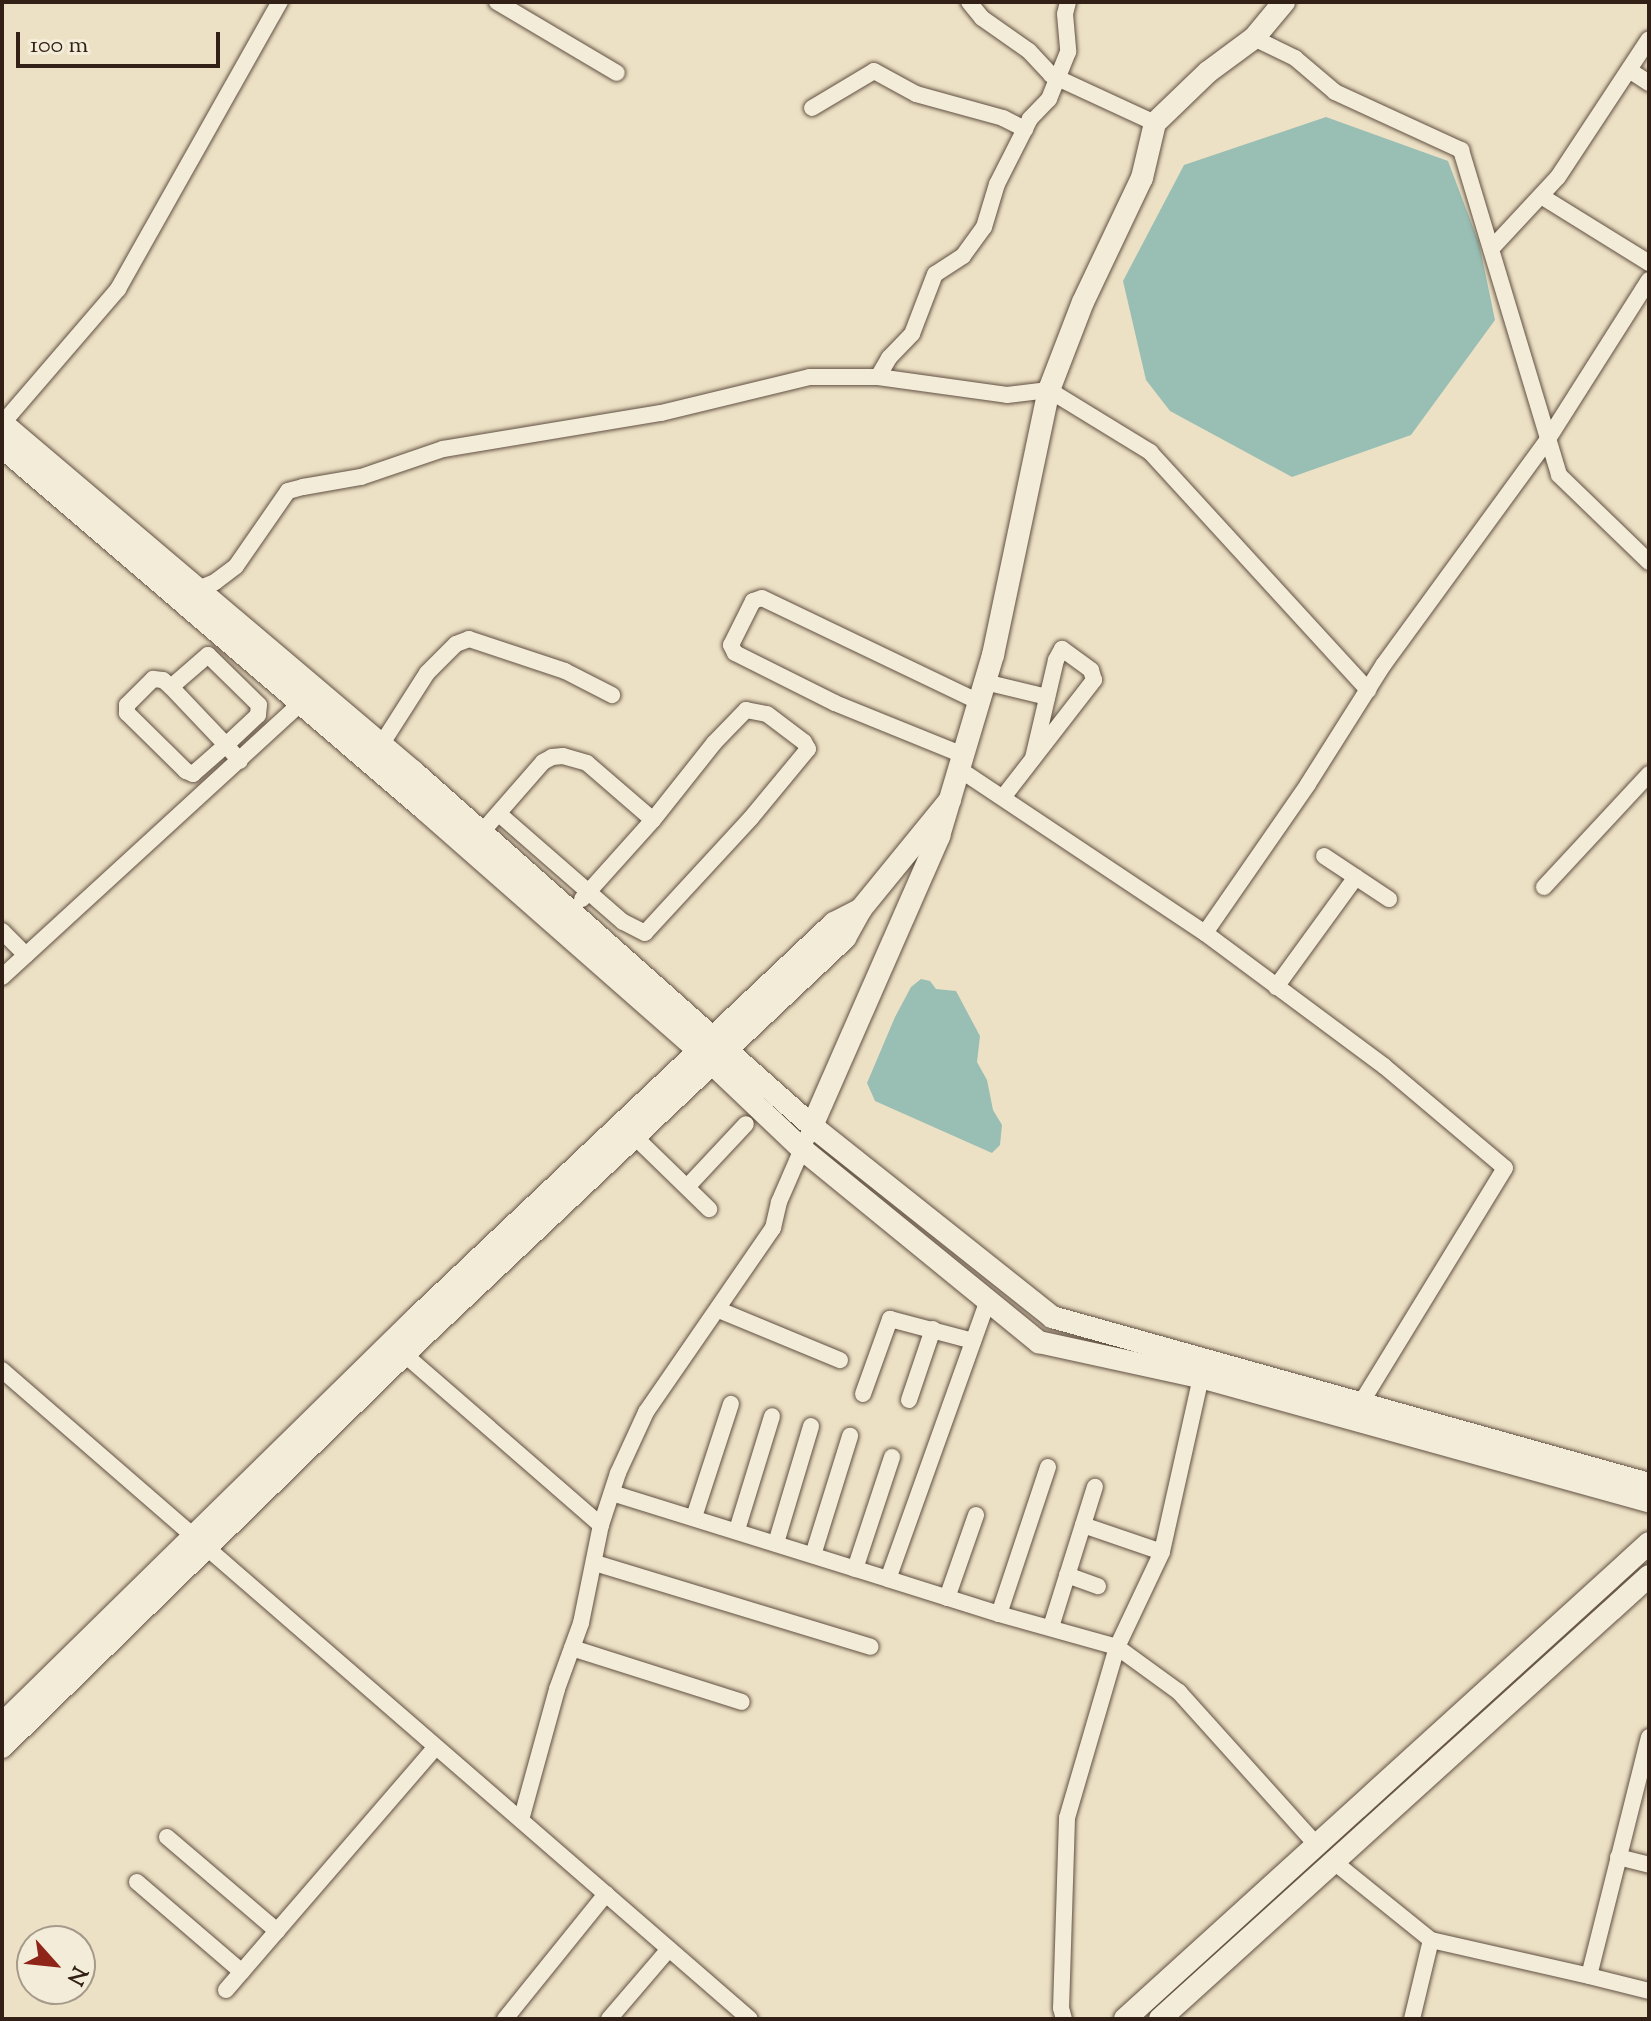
<!DOCTYPE html>
<html>
<head>
<meta charset="utf-8">
<style>
  body { margin:0 }
  #map { position:relative; width:1651px; height:2021px; overflow:hidden; background:#ede1c5; font-family:"Sorts Mill Goudy",serif }
  div>[style] { position:absolute }
  .water>* { inset:0; background:#99beb4 }
  .roads { filter:drop-shadow(0 0 2px #615042) drop-shadow(0 0 2px #615042) }
  .street>* { height:16px; margin:-8px; padding:0 8px; transform-origin:8px; border-radius:8px; background:#f3ecd9 }
  .secondary>* { height:22px; margin:-11px; padding:0 11px; transform-origin:11px; border-radius:11px; background:#f3ecd9 }
  span { translate:-50% -50%; white-space:nowrap; text-align:center; line-height:1.15; -webkit-text-stroke:6px #f3ecd9; paint-order:stroke }
  .frame { position:absolute; inset:0; border:4px solid #322016; pointer-events:none }
  .north { position:absolute; left:16px; top:1925px; width:80px; height:80px; box-sizing:border-box; background:#f3ecd9; border:2px solid #a69a8b; border-radius:50%; rotate:117deg; font-size:22px; font-weight:700; line-height:32px; text-align:center; color:#322016 }
  .north::after { content:''; display:block; margin:auto; width:28px; height:36px; background:#8f2418; clip-path:polygon(50% 0,100% 100%,50% 72%,0 100%) }
  .scale { position:absolute; left:16px; top:32px; width:204px; height:36px; box-sizing:border-box; border:4px solid #322016; border-top:0; padding-left:10px; font-size:24px; line-height:28px; white-space:nowrap; color:#322016; -webkit-text-stroke:6px #f3ecd9; paint-order:stroke }
</style>
</head>
<body>
<div id="map">
  <div class="water">
    <div style="clip-path:polygon(1326px 117px,1448px 161px,1479px 243px,1495px 320px,1411px 435px,1292px 477px,1170px 411px,1146px 380px,1123px 281px,1184px 165px)"></div>
    <div style="clip-path:polygon(921px 979px,930px 981px,936px 989px,956px 991px,980px 1036px,977px 1062px,987px 1080px,993px 1110px,1002px 1125px,1000px 1145px,992px 1153px,875px 1101px,867px 1083px,895px 1017px,911px 987px)"></div>
  </div>
  <div class="roads">
    <div class="street">
      <div style="left:497px;top:2px;width:139px;rotate:30.6deg"></div>
      <div style="left:969px;top:2px;width:21px;rotate:51deg"></div>
      <div style="left:982px;top:18px;width:57px;rotate:35.1deg"></div>
      <div style="left:1029px;top:51px;width:33px;rotate:47deg"></div>
      <div style="left:1051px;top:75px;width:115px;rotate:24.8deg"></div>
      <div style="left:1068px;top:2px;width:12px;rotate:104deg"></div>
      <div style="left:1065px;top:14px;width:38px;rotate:85deg"></div>
      <div style="left:1068px;top:52px;width:51px;rotate:112deg"></div>
      <div style="left:1049px;top:99px;width:28px;rotate:134deg"></div>
      <div style="left:1030px;top:119px;width:73px;rotate:116.9deg"></div>
      <div style="left:997px;top:184px;width:45px;rotate:106.8deg"></div>
      <div style="left:984px;top:227px;width:36px;rotate:126deg"></div>
      <div style="left:963px;top:256px;width:33px;rotate:147deg"></div>
      <div style="left:935px;top:274px;width:64px;rotate:111deg"></div>
      <div style="left:912px;top:334px;width:33px;rotate:134deg"></div>
      <div style="left:889px;top:358px;width:22px;rotate:120deg"></div>
      <div style="left:878px;top:377px;width:130px;rotate:7.9deg"></div>
      <div style="left:1007px;top:395px;width:42px;rotate:-6.8deg"></div>
      <div style="left:1049px;top:390px;width:119px;rotate:31.5deg"></div>
      <div style="left:1150px;top:452px;width:323px;rotate:47.5deg"></div>
      <div style="left:1254px;top:38px;width:46px;rotate:26deg"></div>
      <div style="left:1295px;top:58px;width:52px;rotate:40.4deg"></div>
      <div style="left:1335px;top:92px;width:139px;rotate:24.7deg"></div>
      <div style="left:1461px;top:150px;width:339px;rotate:73.2deg"></div>
      <div style="left:1559px;top:475px;width:125px;rotate:44deg"></div>
      <div style="left:1629px;top:70px;width:24px;rotate:33deg"></div>
      <div style="left:812px;top:108px;width:72px;rotate:-30.8deg"></div>
      <div style="left:874px;top:71px;width:48px;rotate:28.7deg"></div>
      <div style="left:916px;top:94px;width:90px;rotate:15.4deg"></div>
      <div style="left:1003px;top:118px;width:25px;rotate:27deg"></div>
      <div style="left:1541px;top:196px;width:127px;rotate:31.8deg"></div>
      <div style="left:1491px;top:249px;width:98px;rotate:-47.1deg"></div>
      <div style="left:1558px;top:177px;width:165px;rotate:-56.6deg"></div>
      <div style="left:2px;top:424px;width:178px;rotate:-49.3deg"></div>
      <div style="left:118px;top:289px;width:330px;rotate:-60.6deg"></div>
      <div style="left:198px;top:589px;width:18px;rotate:-22deg"></div>
      <div style="left:215px;top:582px;width:26px;rotate:-37deg"></div>
      <div style="left:236px;top:566px;width:91px;rotate:-55.3deg"></div>
      <div style="left:288px;top:491px;width:16px;rotate:-15deg"></div>
      <div style="left:303px;top:487px;width:59px;rotate:-9.8deg"></div>
      <div style="left:361px;top:477px;width:87px;rotate:-18.9deg"></div>
      <div style="left:443px;top:449px;width:221px;rotate:-9.4deg"></div>
      <div style="left:661px;top:413px;width:153px;rotate:-13.6deg"></div>
      <div style="left:810px;top:377px;width:68px"></div>
      <div style="left:985px;top:682px;width:64px;rotate:13.6deg"></div>
      <div style="left:171px;top:687px;width:49px;rotate:-40.9deg"></div>
      <div style="left:208px;top:655px;width:71px;rotate:44.4deg"></div>
      <div style="left:259px;top:705px;width:10px;rotate:96deg"></div>
      <div style="left:258px;top:715px;width:44px;rotate:136.8deg"></div>
      <div style="left:226px;top:745px;width:44px;rotate:138.7deg"></div>
      <div style="left:193px;top:774px;width:8px;rotate:-157deg"></div>
      <div style="left:186px;top:771px;width:83px;rotate:-135.5deg"></div>
      <div style="left:127px;top:713px;width:8px;rotate:-90deg"></div>
      <div style="left:127px;top:705px;width:37px;rotate:-45deg"></div>
      <div style="left:153px;top:679px;width:10px;rotate:6deg"></div>
      <div style="left:163px;top:680px;width:11px;rotate:41deg"></div>
      <div style="left:171px;top:687px;width:80px;rotate:46.5deg"></div>
      <div style="left:226px;top:745px;width:21px;rotate:49deg"></div>
      <div style="left:381px;top:745px;width:85px;rotate:-57.4deg"></div>
      <div style="left:427px;top:673px;width:41px;rotate:-45deg"></div>
      <div style="left:456px;top:644px;width:14px;rotate:-21deg"></div>
      <div style="left:469px;top:639px;width:101px;rotate:18.4deg"></div>
      <div style="left:565px;top:671px;width:53px;rotate:27.1deg"></div>
      <div style="left:963px;top:755px;width:138px;rotate:-157.9deg"></div>
      <div style="left:835px;top:703px;width:112px;rotate:-153.4deg"></div>
      <div style="left:735px;top:653px;width:9px;rotate:-117deg"></div>
      <div style="left:731px;top:645px;width:49px;rotate:-63.4deg"></div>
      <div style="left:753px;top:601px;width:9px;rotate:-18deg"></div>
      <div style="left:762px;top:598px;width:241px;rotate:25.6deg"></div>
      <div style="left:959px;top:769px;width:296px;rotate:33.7deg"></div>
      <div style="left:1205px;top:933px;width:181px;rotate:-55.3deg"></div>
      <div style="left:1308px;top:784px;width:142px;rotate:-57.7deg"></div>
      <div style="left:1384px;top:664px;width:278px;rotate:-53.9deg"></div>
      <div style="left:1548px;top:439px;width:188px;rotate:-57.6deg"></div>
      <div style="left:1004px;top:796px;width:147px;rotate:-52.2deg"></div>
      <div style="left:1094px;top:680px;width:10px;rotate:-107deg"></div>
      <div style="left:1091px;top:670px;width:36px;rotate:-144deg"></div>
      <div style="left:1062px;top:649px;width:13px;rotate:119deg"></div>
      <div style="left:1056px;top:660px;width:101px;rotate:103.2deg"></div>
      <div style="left:481px;top:833px;width:94px;rotate:-48.9deg"></div>
      <div style="left:543px;top:762px;width:10px;rotate:-29deg"></div>
      <div style="left:552px;top:757px;width:11px;rotate:-5deg"></div>
      <div style="left:563px;top:756px;width:25px;rotate:16deg"></div>
      <div style="left:587px;top:763px;width:87px;rotate:40.8deg"></div>
      <div style="left:653px;top:820px;width:98px;rotate:-51.6deg"></div>
      <div style="left:714px;top:743px;width:46px;rotate:-45.9deg"></div>
      <div style="left:746px;top:710px;width:21px;rotate:11deg"></div>
      <div style="left:767px;top:714px;width:46px;rotate:37.1deg"></div>
      <div style="left:804px;top:742px;width:8px;rotate:60deg"></div>
      <div style="left:808px;top:749px;width:89px;rotate:129.6deg"></div>
      <div style="left:751px;top:818px;width:156px;rotate:132.7deg"></div>
      <div style="left:645px;top:933px;width:25px;rotate:-153deg"></div>
      <div style="left:623px;top:922px;width:164px;rotate:-138.9deg"></div>
      <div style="left:1324px;top:856px;width:78px;rotate:33.5deg"></div>
      <div style="left:1544px;top:887px;width:154px;rotate:-47.1deg"></div>
      <div style="left:582px;top:899px;width:106px;rotate:-48.1deg"></div>
      <div style="left:2px;top:931px;width:34px;rotate:45deg"></div>
      <div style="left:1205px;top:933px;width:223px;rotate:36.6deg"></div>
      <div style="left:1384px;top:1066px;width:158px;rotate:40.1deg"></div>
      <div style="left:1505px;top:1168px;width:273px;rotate:121.5deg"></div>
      <div style="left:2px;top:977px;width:416px;rotate:-42.5deg"></div>
      <div style="left:1276px;top:987px;width:136px;rotate:-54deg"></div>
      <div style="left:634px;top:1136px;width:105px;rotate:44.2deg"></div>
      <div style="left:687px;top:1187px;width:86px;rotate:-46.9deg"></div>
      <div style="left:988px;top:1300px;width:296px;rotate:109.7deg"></div>
      <div style="left:888px;top:1579px;width:116px;rotate:17.5deg"></div>
      <div style="left:719px;top:1310px;width:131px;rotate:22.5deg"></div>
      <div style="left:404px;top:1354px;width:261px;rotate:41deg"></div>
      <div style="left:2px;top:1370px;width:990px;rotate:40.95deg"></div>
      <div style="left:1201px;top:1377px;width:179px;rotate:102.6deg"></div>
      <div style="left:1162px;top:1552px;width:105px;rotate:115.3deg"></div>
      <div style="left:1117px;top:1647px;width:77px;rotate:36deg"></div>
      <div style="left:1179px;top:1692px;width:206px;rotate:48deg"></div>
      <div style="left:863px;top:1394px;width:80px;rotate:-70.2deg"></div>
      <div style="left:890px;top:1319px;width:86px;rotate:14.8deg"></div>
      <div style="left:909px;top:1400px;width:75px;rotate:-71.3deg"></div>
      <div style="left:1048px;top:1467px;width:155px;rotate:108.4deg"></div>
      <div style="left:999px;top:1614px;width:123px;rotate:15.6deg"></div>
      <div style="left:1117px;top:1647px;width:178px;rotate:106.3deg"></div>
      <div style="left:1067px;top:1818px;width:190px;rotate:91.8deg"></div>
      <div style="left:1061px;top:2008px;width:11px;rotate:75deg"></div>
      <div style="left:612px;top:1493px;width:289px;rotate:17.3deg"></div>
      <div style="left:694px;top:1517px;width:119px;rotate:-71.9deg"></div>
      <div style="left:1083px;top:1525px;width:83px;rotate:18.9deg"></div>
      <div style="left:737px;top:1530px;width:119px;rotate:-72.9deg"></div>
      <div style="left:776px;top:1543px;width:122px;rotate:-73.3deg"></div>
      <div style="left:813px;top:1555px;width:125px;rotate:-72.7deg"></div>
      <div style="left:595px;top:1563px;width:288px;rotate:16.9deg"></div>
      <div style="left:855px;top:1569px;width:118px;rotate:-71.7deg"></div>
      <div style="left:1067px;top:1575px;width:33px;rotate:20deg"></div>
      <div style="left:947px;top:1598px;width:88px;rotate:-70.7deg"></div>
      <div style="left:1051px;top:1627px;width:147px;rotate:-72.6deg"></div>
      <div style="left:572px;top:1648px;width:178px;rotate:17.6deg"></div>
      <div style="left:1649px;top:1737px;width:246px;rotate:104.1deg"></div>
      <div style="left:1589px;top:1976px;width:62px;rotate:14deg"></div>
      <div style="left:521px;top:1820px;width:136px;rotate:-74.6deg"></div>
      <div style="left:557px;top:1689px;width:70px;rotate:-70deg"></div>
      <div style="left:581px;top:1623px;width:100px;rotate:-78.5deg"></div>
      <div style="left:601px;top:1525px;width:55px;rotate:-71.9deg"></div>
      <div style="left:618px;top:1473px;width:67px;rotate:-65.3deg"></div>
      <div style="left:646px;top:1412px;width:224px;rotate:-55.4deg"></div>
      <div style="left:773px;top:1228px;width:27px;rotate:-77deg"></div>
      <div style="left:779px;top:1202px;width:83px;rotate:-66.5deg"></div>
      <div style="left:167px;top:1837px;width:145px;rotate:40.5deg"></div>
      <div style="left:1618px;top:1857px;width:32px;rotate:14deg"></div>
      <div style="left:1333px;top:1861px;width:126px;rotate:38.9deg"></div>
      <div style="left:1431px;top:1940px;width:162px;rotate:12.8deg"></div>
      <div style="left:137px;top:1882px;width:138px;rotate:40.6deg"></div>
      <div style="left:226px;top:1990px;width:321px;rotate:-49.2deg"></div>
      <div style="left:505px;top:2019px;width:161px;rotate:-51.1deg"></div>
      <div style="left:609px;top:2019px;width:92px;rotate:-49.4deg"></div>
      <div style="left:1412px;top:2019px;width:81px;rotate:-76.5deg"></div>
    </div>
    <div class="secondary">
      <div style="left:2px;top:423px;width:540px;rotate:40.27deg"></div>
      <div style="left:414px;top:772px;width:533px;rotate:41.65deg"></div>
      <div style="left:812px;top:1126px;width:307px;rotate:38.5deg"></div>
      <div style="left:1052px;top:1317px;width:620px;rotate:15.63deg"></div>
      <div style="left:2px;top:447px;width:557px;rotate:40.63deg"></div>
      <div style="left:425px;top:810px;width:365px;rotate:41.3deg"></div>
      <div style="left:699px;top:1051px;width:142px;rotate:43.6deg"></div>
      <div style="left:802px;top:1149px;width:306px;rotate:39.2deg"></div>
      <div style="left:1039px;top:1342px;width:173px;rotate:12.3deg"></div>
      <div style="left:1208px;top:1379px;width:458px;rotate:15.5deg"></div>
      <div style="left:812px;top:1126px;width:317px;rotate:-66.3deg"></div>
      <div style="left:939px;top:836px;width:189px;rotate:-73.4deg"></div>
      <div style="left:993px;top:655px;width:271px;rotate:-78.1deg"></div>
      <div style="left:1049px;top:390px;width:94px;rotate:-68.9deg"></div>
      <div style="left:1083px;top:302px;width:137px;rotate:-64.6deg"></div>
      <div style="left:1142px;top:178px;width:57px;rotate:-76.7deg"></div>
      <div style="left:1155px;top:123px;width:74px;rotate:-43.9deg"></div>
      <div style="left:1208px;top:72px;width:57px;rotate:-36.5deg"></div>
      <div style="left:1254px;top:38px;width:47px;rotate:-50.2deg"></div>
      <div style="left:2px;top:1724px;width:580px;rotate:-44.44deg"></div>
      <div style="left:416px;top:1318px;width:575px;rotate:-43.38deg"></div>
      <div style="left:834px;top:923px;width:30px;rotate:-27deg"></div>
      <div style="left:2px;top:1747px;width:583px;rotate:-44.3deg"></div>
      <div style="left:419px;top:1340px;width:586px;rotate:-43.34deg"></div>
      <div style="left:845px;top:938px;width:33px;rotate:-61deg"></div>
      <div style="left:861px;top:909px;width:141px;rotate:-50.8deg"></div>
      <div style="left:1125px;top:2019px;width:708px;rotate:-42.25deg"></div>
      <div style="left:1160px;top:2019px;width:660px;rotate:-42.17deg"></div>
    </div>
  </div>
  <div class="frame"></div>
  <div class="north">N</div>
  <div class="scale">100 m</div>
</div>
</body>
</html>
